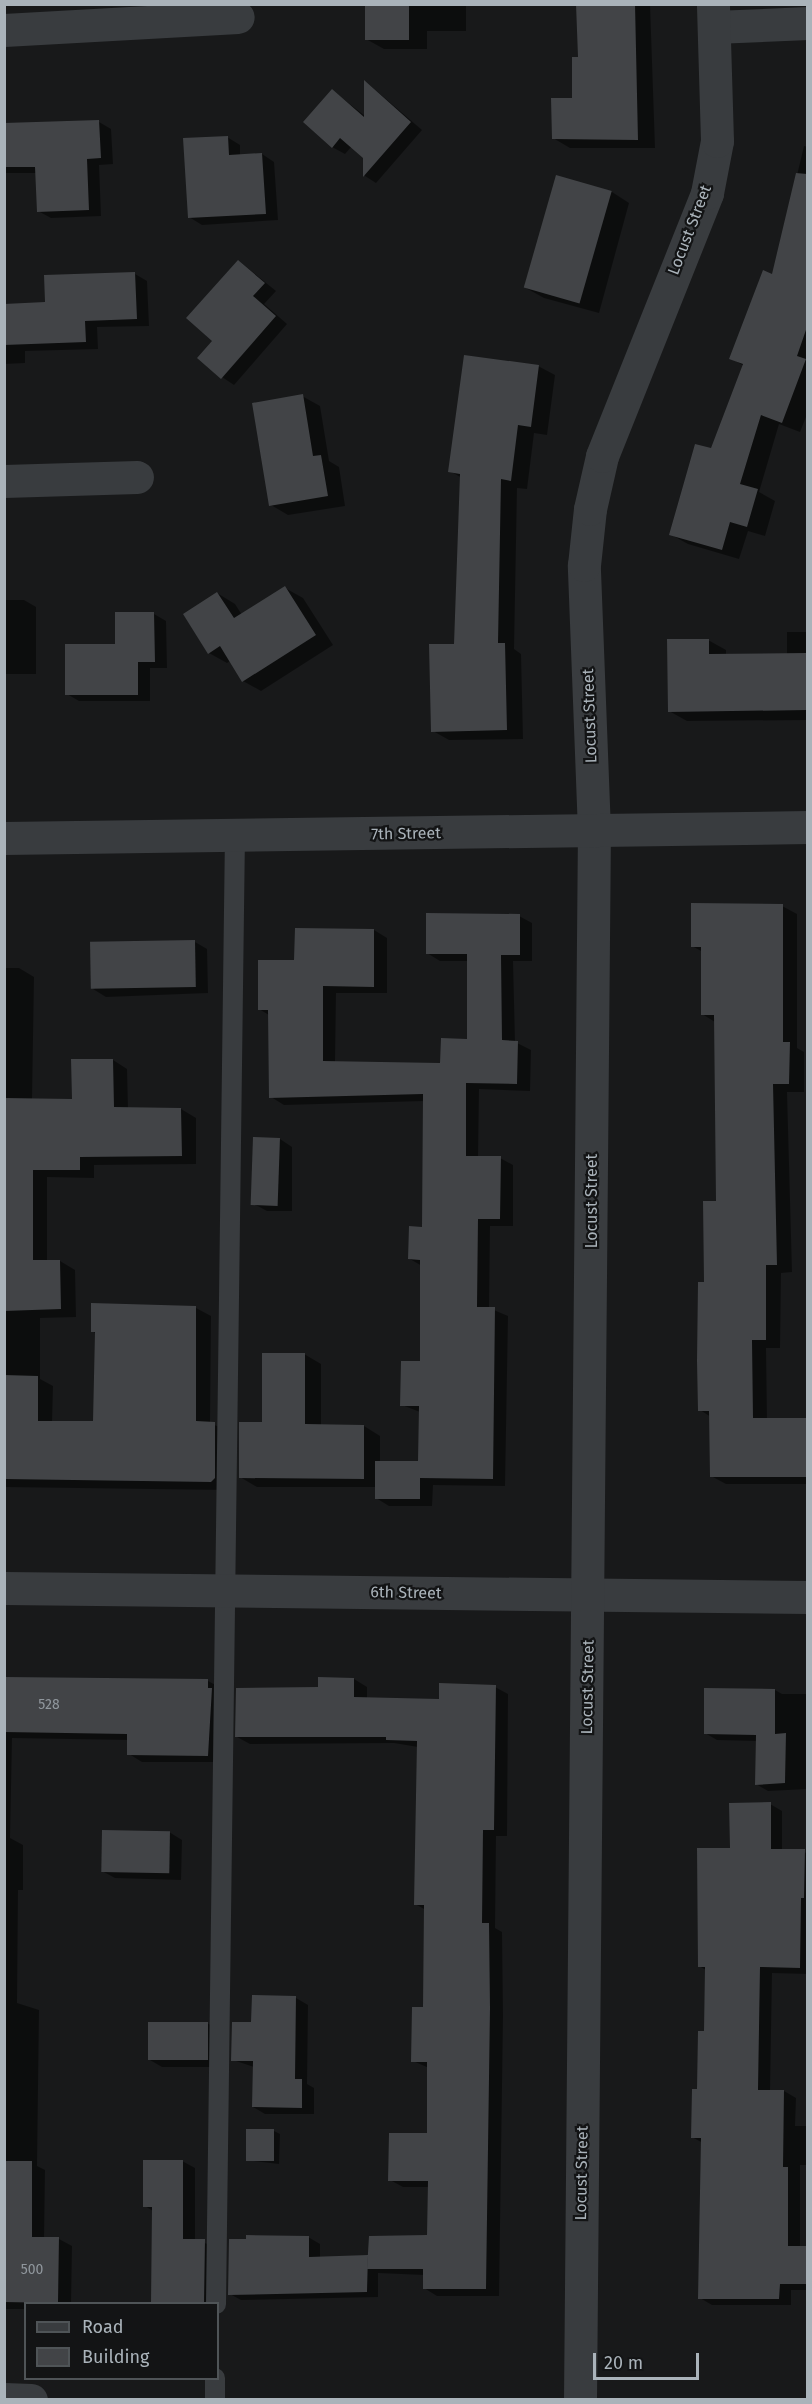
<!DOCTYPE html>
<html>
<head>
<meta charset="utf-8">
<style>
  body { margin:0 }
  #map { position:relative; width:812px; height:2404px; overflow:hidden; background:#18191a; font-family:"Fira Sans",sans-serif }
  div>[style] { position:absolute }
  .shadow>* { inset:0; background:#0007 }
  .building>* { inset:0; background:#424447; transform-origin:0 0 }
  .service>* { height:20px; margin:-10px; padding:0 10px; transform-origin:10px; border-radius:10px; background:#393c3f }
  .minor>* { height:33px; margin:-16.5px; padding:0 16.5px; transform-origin:16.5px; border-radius:16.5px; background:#393c3f }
  .tertiary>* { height:33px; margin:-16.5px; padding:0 16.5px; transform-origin:16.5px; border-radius:16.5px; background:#393c3f }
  span { translate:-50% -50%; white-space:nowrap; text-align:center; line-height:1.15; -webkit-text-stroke:4.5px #131415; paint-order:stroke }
  .number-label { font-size:14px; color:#90979d }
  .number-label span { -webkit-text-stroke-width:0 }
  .street-label { font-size:16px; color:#aab3ba }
  .frame { position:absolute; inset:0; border:6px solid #aab3ba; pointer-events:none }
  .legend { position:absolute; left:24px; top:2302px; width:195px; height:78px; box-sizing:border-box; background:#131415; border:2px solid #4f5457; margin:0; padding:8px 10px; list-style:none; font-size:18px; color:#aab3ba }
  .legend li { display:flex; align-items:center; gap:12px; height:30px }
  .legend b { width:30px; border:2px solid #4f5457 }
  .scale { position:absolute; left:593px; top:2353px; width:106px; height:27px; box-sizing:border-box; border:3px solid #aab3ba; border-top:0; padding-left:8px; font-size:18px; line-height:21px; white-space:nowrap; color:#aab3ba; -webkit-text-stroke:4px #131415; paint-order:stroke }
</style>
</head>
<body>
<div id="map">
  <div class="shadow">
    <div style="clip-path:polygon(367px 4px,466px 4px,466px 31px,427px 31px,427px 49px,384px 49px,366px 39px)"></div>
    <div style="clip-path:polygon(577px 4px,650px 4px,655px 148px,570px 148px,553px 138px,573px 99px,580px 58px)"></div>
    <div style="clip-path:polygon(366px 82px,422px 130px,376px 183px,365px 176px,365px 158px,352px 146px,345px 154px,332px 147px,333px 91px,365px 116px)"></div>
    <div style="clip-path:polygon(99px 122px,111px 129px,113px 164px,99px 165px,101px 216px,51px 218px,38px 211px,37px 173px,4px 173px,4px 124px)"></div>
    <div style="clip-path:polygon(227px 137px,240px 145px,240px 156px,262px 154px,274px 162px,278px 220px,202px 225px,189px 217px)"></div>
    <div style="clip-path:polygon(804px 146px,808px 147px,808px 412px,800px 432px,779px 424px,759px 492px,775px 501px,765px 536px,748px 531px,739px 559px,688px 544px,670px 534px,712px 450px,744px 366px,731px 358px,773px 276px)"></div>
    <div style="clip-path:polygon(557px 177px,612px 192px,629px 203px,599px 313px,544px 298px,526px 288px)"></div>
    <div style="clip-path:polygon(239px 261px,276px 291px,264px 304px,287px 324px,234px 385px,222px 377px,214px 341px)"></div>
    <div style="clip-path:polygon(135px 274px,147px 281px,149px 326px,97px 327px,98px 349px,25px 351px,25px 363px,4px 364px,4px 306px,47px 303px,46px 276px)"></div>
    <div style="clip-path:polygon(538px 366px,555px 375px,547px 435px,534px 433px,527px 489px,517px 488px,514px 649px,521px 654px,523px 739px,449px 740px,433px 731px,455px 645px,462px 478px,450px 471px)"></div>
    <div style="clip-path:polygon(302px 396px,320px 406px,329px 461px,339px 467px,345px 506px,288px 515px,271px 505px)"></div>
    <div style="clip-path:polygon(285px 588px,303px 598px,333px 645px,261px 691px,243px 681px,230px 661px,227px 663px,209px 653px,217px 593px,235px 604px,242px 615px)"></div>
    <div style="clip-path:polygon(4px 600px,24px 600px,36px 607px,36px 674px,4px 674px)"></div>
    <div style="clip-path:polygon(154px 614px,166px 621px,167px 668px,150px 668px,150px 701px,79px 701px,67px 694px)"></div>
    <div style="clip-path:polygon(787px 632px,808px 632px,808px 720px,687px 721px,669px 711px,708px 640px,726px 650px,726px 656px,787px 655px)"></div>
    <div style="clip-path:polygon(782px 906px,797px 914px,797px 1048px,804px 1052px,804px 1092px,787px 1092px,792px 1272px,781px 1273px,780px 1348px,766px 1348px,767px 1420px,808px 1420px,808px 1484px,726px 1484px,711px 1476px,711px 1417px,700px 1410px,705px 1283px,718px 1202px,715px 1022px,702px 1014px,703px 952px,692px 946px)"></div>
    <div style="clip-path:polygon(519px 916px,532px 923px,532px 961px,513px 961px,515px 1042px,531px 1050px,530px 1091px,479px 1089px,478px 1158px,500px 1158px,513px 1165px,513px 1226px,490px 1226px,489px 1308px,508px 1316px,505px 1486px,433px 1485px,432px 1506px,389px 1506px,376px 1498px,376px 1487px,257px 1487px,240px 1477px,264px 1424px,304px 1354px,321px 1364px,321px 1426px,364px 1426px,380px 1436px,380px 1462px,420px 1463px,420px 1412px,402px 1405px,422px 1363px,422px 1266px,410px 1259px,423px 1228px,424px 1101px,284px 1105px,271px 1097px,269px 1015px,259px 1009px,296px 962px,374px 930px,387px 938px,387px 993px,336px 993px,335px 1062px,442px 1065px,468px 1041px,469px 961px,440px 961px,427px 953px)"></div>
    <div style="clip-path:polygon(195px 942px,207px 949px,208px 993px,106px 997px,93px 989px)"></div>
    <div style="clip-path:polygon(4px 968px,19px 968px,34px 977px,32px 1100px,74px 1100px,113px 1060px,127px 1069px,128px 1109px,181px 1109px,196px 1118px,196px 1164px,94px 1165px,94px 1178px,47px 1177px,47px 1262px,60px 1261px,75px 1270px,76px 1317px,40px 1318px,40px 1379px,53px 1386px,52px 1422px,95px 1423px,96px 1334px,93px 1331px,196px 1308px,211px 1316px,210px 1423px,230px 1432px,226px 1490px,4px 1487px)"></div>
    <div style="clip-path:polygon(280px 1139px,292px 1147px,292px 1211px,267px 1211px,254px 1204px)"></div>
    <div style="clip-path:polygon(4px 1678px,208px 1681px,221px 1688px,220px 1762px,142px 1762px,129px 1754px,129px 1740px,12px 1738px,10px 1838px,23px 1845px,23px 1890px,18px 1890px,17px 2003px,39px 2010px,37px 2166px,45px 2170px,44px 2239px,59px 2239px,72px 2246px,71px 2304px,26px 2304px,26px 2309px,4px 2309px)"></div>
    <div style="clip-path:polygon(354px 1679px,367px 1687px,367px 1699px,441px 1700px,495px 1687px,508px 1694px,507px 1836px,496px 1836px,495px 1928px,502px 1932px,503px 2016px,499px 2296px,437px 2296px,424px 2288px,424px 2275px,378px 2273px,378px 2297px,241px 2300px,230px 2294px,308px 2237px,320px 2244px,320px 2258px,367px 2257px,428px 2236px,429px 2187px,403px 2187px,390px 2180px,429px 2134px,429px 2068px,413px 2061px,424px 2009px,426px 1910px,415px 1904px,418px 1747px,394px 1743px,250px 1744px,237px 1737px,320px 1689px)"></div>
    <div style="clip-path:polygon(775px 1690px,782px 1694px,808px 1694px,808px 1789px,768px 1791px,756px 1784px,757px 1741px,717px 1740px,705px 1733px)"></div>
    <div style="clip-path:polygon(770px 1804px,782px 1811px,782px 1850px,808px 1853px,808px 1974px,772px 1973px,770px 2091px,784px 2091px,796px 2098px,795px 2126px,808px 2126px,808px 2165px,800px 2165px,800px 2248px,808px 2248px,808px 2290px,791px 2290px,791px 2305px,712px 2305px,700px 2298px,703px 2143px,692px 2137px,706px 2033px,706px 1970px,699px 1966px,732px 1850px)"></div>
    <div style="clip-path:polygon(169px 1832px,182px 1840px,181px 1880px,115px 1878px,102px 1871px)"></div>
    <div style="clip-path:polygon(296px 1998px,308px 2005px,307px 2084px,314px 2088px,314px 2114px,265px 2114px,253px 2107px,254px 2067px,233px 2060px,253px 2023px)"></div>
    <div style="clip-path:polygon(207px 2023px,220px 2031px,219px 2067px,162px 2067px,150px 2060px)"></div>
    <div style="clip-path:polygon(274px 2131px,280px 2134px,279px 2164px,247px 2160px,248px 2132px)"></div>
    <div style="clip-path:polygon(182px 2161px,195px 2168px,195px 2240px,217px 2247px,216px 2304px,153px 2304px,153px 2211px,145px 2206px)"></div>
  </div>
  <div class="building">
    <div style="left:365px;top:4px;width:44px;height:36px"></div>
    <div style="clip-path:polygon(576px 4px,635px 4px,638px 140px,552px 139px,551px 98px,572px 98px,572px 57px,578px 57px)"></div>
    <div style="clip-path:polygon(364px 80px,411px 122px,363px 177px,363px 158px,340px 138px,332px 148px,303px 122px,332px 89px,364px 117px)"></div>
    <div style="clip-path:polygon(99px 120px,101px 158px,87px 159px,89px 210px,37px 212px,35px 167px,4px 167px,4px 123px)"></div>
    <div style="clip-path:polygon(228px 136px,229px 155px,262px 153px,266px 214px,188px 218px,183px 138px)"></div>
    <div style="clip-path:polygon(796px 173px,807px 174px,807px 327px,797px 356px,806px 359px,782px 423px,761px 415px,740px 484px,758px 489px,747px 527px,730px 522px,722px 550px,669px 535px,695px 444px,711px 448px,743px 364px,729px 359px,763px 270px,772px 274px)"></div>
    <div style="left:556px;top:175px;width:58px;height:117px;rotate:16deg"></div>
    <div style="clip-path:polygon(238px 260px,265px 283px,253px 296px,276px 316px,221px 379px,197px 358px,212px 341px,186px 318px)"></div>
    <div style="clip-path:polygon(135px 272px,137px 319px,85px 321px,86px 342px,4px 345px,4px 304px,45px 302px,44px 275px)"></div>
    <div style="clip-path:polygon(464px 355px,539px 365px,531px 427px,518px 425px,511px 481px,501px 479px,498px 643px,505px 643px,507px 730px,431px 732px,429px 644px,454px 644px,460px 474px,448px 472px)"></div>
    <div style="clip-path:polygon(303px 394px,313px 456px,321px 455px,328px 496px,269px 506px,252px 403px)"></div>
    <div style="clip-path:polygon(285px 586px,316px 635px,242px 682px,220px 646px,208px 654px,183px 614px,217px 592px,234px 618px)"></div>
    <div style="clip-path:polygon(115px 612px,154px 612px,155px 662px,138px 662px,138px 695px,65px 695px,65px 644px,115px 644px)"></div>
    <div style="clip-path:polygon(667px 639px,709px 639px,709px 654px,807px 653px,807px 710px,668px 712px)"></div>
    <div style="clip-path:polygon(691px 903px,783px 904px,783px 1042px,790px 1042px,789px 1084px,773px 1084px,777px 1265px,766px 1265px,766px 1340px,752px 1340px,753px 1418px,807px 1418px,807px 1477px,710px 1477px,709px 1411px,698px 1411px,697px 1361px,698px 1282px,704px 1282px,703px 1201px,716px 1201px,714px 1015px,701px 1015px,701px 947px,691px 947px)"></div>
    <div style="clip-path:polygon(426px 913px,520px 914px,520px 955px,501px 955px,502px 1040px,518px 1041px,517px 1084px,466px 1083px,466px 1156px,501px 1156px,500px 1219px,478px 1219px,477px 1307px,495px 1307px,493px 1479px,420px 1478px,420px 1499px,375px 1499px,375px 1461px,418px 1461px,419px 1406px,400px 1406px,401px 1361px,420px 1361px,420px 1260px,408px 1259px,409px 1226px,422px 1227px,423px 1094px,269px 1098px,268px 1010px,258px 1010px,258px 960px,294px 960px,295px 928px,374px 929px,374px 987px,323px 986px,323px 1061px,440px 1063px,441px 1038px,467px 1039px,467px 954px,426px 954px)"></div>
    <div style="left:195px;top:940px;width:47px;height:105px;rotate:89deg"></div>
    <div style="clip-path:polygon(71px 1059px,113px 1059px,114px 1107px,181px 1108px,182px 1156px,80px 1157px,80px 1170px,33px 1170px,33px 1260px,60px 1260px,61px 1309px,4px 1311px,4px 1098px,72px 1099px)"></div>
    <div style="left:253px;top:1137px;width:27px;height:68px;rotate:2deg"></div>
    <div style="clip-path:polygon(91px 1303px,196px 1306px,196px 1421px,215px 1422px,215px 1478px,211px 1482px,4px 1479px,4px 1375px,38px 1376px,38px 1421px,93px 1421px,95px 1332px,91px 1332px)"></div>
    <div style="clip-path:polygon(262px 1353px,305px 1353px,305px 1424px,364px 1425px,364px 1479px,239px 1478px,239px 1422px,262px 1422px)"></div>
    <div style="clip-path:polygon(4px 1677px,208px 1679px,208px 1688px,212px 1688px,208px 1756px,127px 1755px,127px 1734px,4px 1732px)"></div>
    <div style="clip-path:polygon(318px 1677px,354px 1678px,354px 1697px,439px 1699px,439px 1683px,496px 1685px,494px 1830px,483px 1830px,482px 1923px,489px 1923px,490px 2008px,486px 2289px,423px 2289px,423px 2269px,367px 2269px,369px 2236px,427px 2235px,428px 2181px,388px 2181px,389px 2133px,427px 2133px,427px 2062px,411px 2062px,412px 2007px,423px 2007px,424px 1905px,414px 1905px,417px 1741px,386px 1740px,386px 1737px,235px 1737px,236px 1688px,318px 1687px)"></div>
    <div style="clip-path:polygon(704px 1688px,775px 1689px,775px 1734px,786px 1733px,785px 1783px,755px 1785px,756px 1735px,704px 1734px)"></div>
    <div style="clip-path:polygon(771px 1802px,771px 1849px,805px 1849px,804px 1898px,801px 1898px,800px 1968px,760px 1967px,758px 2090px,784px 2090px,783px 2167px,788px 2167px,788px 2246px,807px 2246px,807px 2284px,780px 2284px,779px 2299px,698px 2299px,701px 2138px,691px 2138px,692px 2089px,697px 2089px,698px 2031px,704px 2031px,705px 1967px,698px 1967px,697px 1848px,730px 1848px,729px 1803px)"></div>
    <div style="left:102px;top:1830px;width:68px;height:42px;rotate:1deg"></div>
    <div style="clip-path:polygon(252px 1995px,296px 1996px,295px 2079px,302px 2079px,302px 2108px,252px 2107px,253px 2061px,231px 2061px,232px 2022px,251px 2022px)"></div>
    <div style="left:148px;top:2022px;width:60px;height:38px"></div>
    <div style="left:274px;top:2129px;width:32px;height:28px;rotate:90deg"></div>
    <div style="clip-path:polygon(143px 2160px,183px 2160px,183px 2239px,205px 2239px,204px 2304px,151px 2304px,152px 2207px,143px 2207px)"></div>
    <div style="clip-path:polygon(4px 2161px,32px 2161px,32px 2237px,59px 2237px,58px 2303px,4px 2302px)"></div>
    <div style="clip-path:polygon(246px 2235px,309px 2236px,309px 2257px,368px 2255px,367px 2292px,228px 2295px,229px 2239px,246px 2239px)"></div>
  </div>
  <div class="service">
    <div style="left:216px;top:2304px;width:1468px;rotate:-89.26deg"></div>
    <div style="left:215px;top:2400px;width:22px;rotate:-90deg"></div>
  </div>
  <div class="minor">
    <div style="left:714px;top:27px;width:94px;rotate:-2.4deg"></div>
    <div style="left:4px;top:30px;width:234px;rotate:-3.2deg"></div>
    <div style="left:4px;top:481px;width:133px;rotate:-1.7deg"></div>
    <div style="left:4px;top:1588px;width:804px;rotate:0.64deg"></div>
    <div style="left:4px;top:2399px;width:27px;rotate:2deg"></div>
    <div style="left:580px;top:2400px;width:1569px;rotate:-89.49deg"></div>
    <div style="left:594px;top:831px;width:266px;rotate:-92.2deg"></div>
    <div style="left:584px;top:565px;width:56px;rotate:-83.9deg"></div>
    <div style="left:590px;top:509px;width:54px;rotate:-77.2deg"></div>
    <div style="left:602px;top:456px;width:283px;rotate:-68.2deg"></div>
    <div style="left:707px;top:193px;width:53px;rotate:-79.1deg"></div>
    <div style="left:717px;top:141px;width:137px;rotate:-91.7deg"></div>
  </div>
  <div class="tertiary">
    <div style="left:4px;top:838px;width:804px;rotate:-0.78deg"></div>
  </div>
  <div class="number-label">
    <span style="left:49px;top:1705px">528</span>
    <span style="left:32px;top:2270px">500</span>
  </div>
  <div class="street-label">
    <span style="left:690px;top:230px;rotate:-69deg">Locust Street</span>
    <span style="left:590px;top:716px;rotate:-92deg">Locust Street</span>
    <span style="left:406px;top:834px;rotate:-1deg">7th Street</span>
    <span style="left:592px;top:1201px;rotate:-90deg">Locust Street</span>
    <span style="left:406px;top:1593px;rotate:1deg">6th Street</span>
    <span style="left:588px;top:1687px;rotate:-89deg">Locust Street</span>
    <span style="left:582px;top:2173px;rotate:-89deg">Locust Street</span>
  </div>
  <div class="frame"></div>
  <ul class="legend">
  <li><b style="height:8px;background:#393c3f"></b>Road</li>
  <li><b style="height:16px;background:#424447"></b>Building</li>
  </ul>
  <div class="scale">20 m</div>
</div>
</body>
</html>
